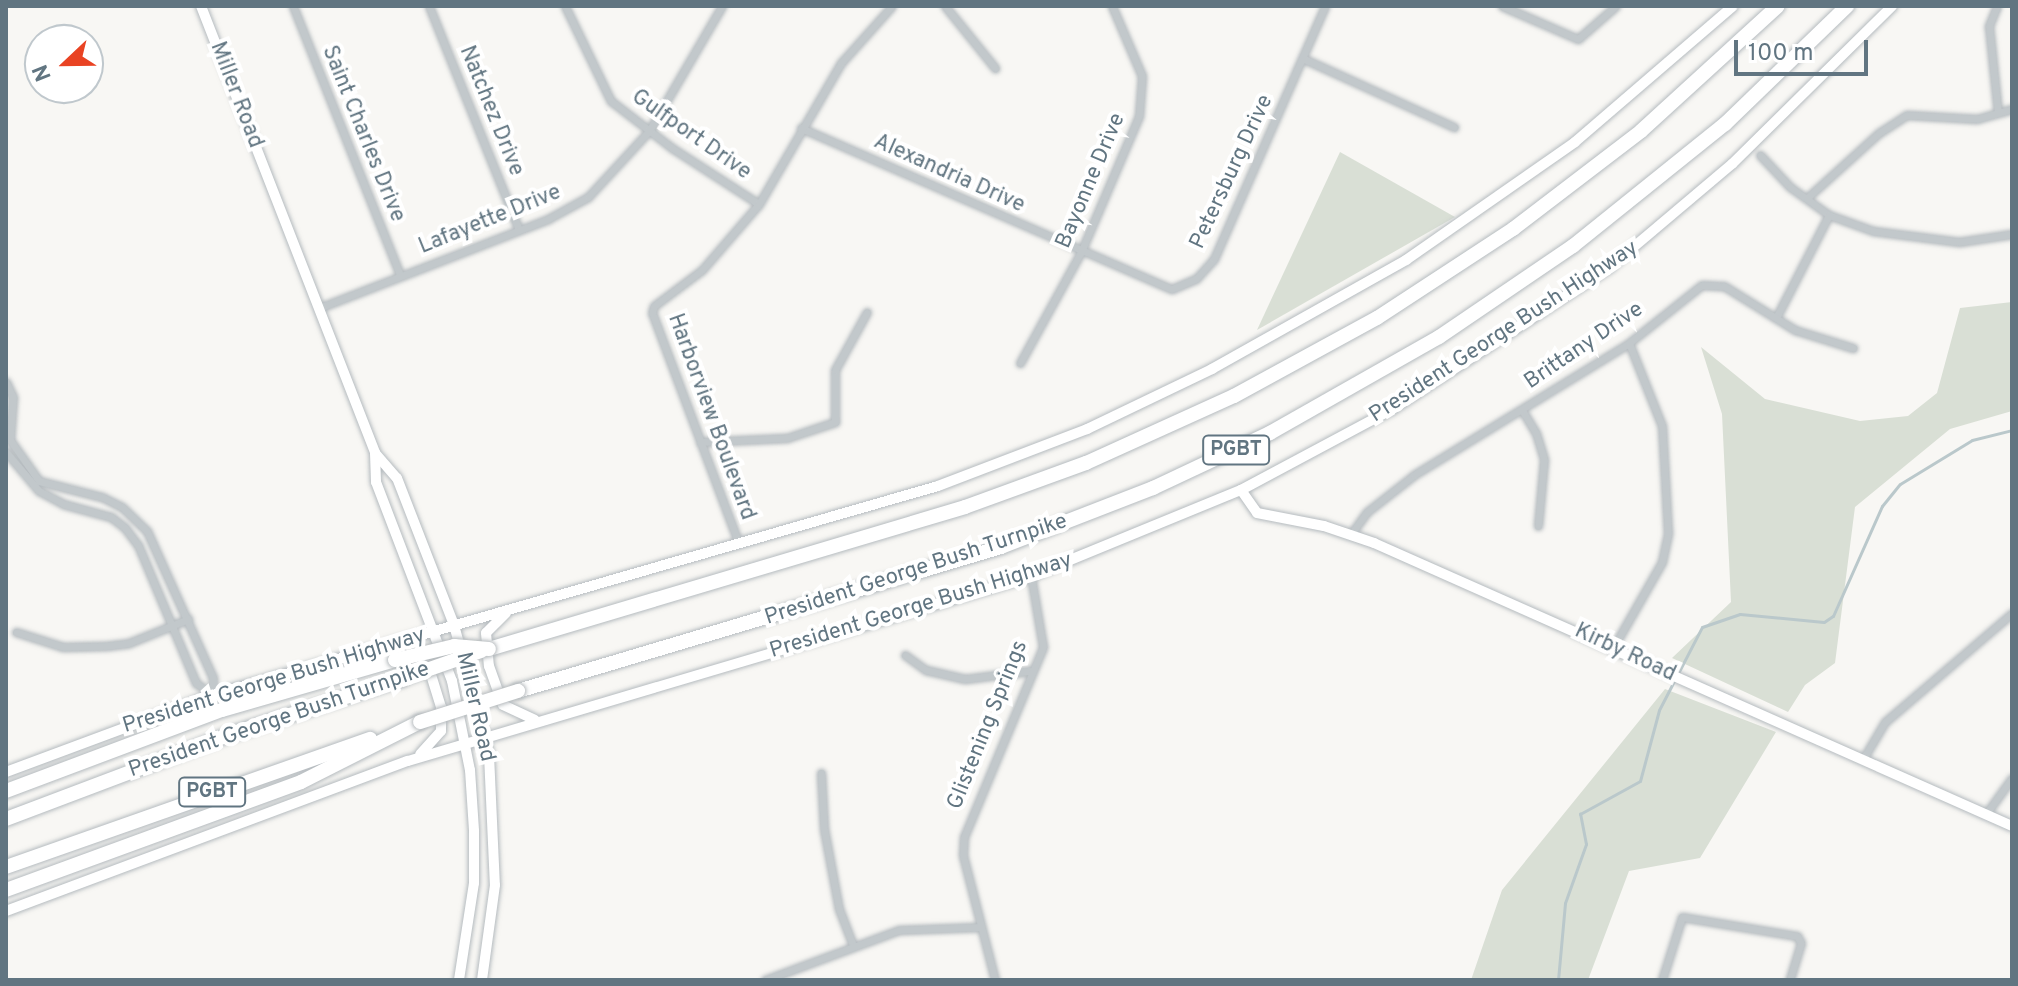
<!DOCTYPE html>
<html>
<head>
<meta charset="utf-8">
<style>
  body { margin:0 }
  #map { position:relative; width:2018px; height:986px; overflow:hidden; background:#f8f7f4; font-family:Overpass,sans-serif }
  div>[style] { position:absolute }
  .green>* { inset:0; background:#d9dfd5 }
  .stream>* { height:3px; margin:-1.5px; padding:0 1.5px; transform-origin:1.5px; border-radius:1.5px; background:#bac8cb }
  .roads { filter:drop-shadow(0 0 2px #b5bbbf) drop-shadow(0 0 2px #b5bbbf) }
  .street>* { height:7px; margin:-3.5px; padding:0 3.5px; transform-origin:3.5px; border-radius:3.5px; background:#c2c8cb }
  .secondary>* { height:10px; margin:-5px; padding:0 5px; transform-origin:5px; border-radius:5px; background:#fff }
  .highway>* { height:14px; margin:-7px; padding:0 7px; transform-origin:7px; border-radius:7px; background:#fff }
  .bridges { filter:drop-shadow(0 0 2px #b5babd) drop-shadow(0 0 2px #b5babd) }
  .highway-bridge>* { height:14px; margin:-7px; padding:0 7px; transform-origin:7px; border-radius:7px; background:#fff }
  span { translate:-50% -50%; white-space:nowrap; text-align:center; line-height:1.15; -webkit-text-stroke:8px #fff; paint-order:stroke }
  .shield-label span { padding:2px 6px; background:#fff; border:2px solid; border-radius:6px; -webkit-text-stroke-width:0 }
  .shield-label { font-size:20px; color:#617581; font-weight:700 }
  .street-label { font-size:22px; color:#617581 }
  .frame { position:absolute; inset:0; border:8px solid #617581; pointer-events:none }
  .north { position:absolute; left:24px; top:24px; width:80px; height:80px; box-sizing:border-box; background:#fff; border:2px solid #c0c8cd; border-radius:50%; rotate:248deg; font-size:22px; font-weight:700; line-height:32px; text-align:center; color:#617581 }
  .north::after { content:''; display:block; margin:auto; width:28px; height:36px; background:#e94323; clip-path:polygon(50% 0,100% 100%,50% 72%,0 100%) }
  .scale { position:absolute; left:1734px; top:40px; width:134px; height:36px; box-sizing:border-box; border:4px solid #617581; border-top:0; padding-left:10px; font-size:24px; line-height:28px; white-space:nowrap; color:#617581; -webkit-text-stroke:6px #fff; paint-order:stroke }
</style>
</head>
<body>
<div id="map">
  <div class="green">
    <div style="clip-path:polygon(1340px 152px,1455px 217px,1257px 330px)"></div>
    <div style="clip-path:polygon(2012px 302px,2012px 411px,1950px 429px,1855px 507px,1835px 663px,1805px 685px,1788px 712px,1672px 658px,1731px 602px,1722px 414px,1701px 347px,1765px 399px,1860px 421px,1908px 416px,1937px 393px,1960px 308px)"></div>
    <div style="clip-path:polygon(1665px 689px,1776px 732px,1700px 858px,1629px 871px,1588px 980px,1471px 980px,1502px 890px)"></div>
  </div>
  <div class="stream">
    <div style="left:1558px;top:980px;width:77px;rotate:-84.8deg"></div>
    <div style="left:1565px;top:903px;width:63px;rotate:-70.4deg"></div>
    <div style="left:1586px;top:844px;width:31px;rotate:-101deg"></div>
    <div style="left:1580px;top:814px;width:68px;rotate:-28.8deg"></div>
    <div style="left:1640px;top:781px;width:73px;rotate:-75deg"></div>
    <div style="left:1659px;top:710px;width:93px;rotate:-62.6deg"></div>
    <div style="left:1702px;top:627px;width:40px;rotate:-18.9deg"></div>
    <div style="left:1740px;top:614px;width:84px;rotate:5.4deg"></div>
    <div style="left:1824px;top:622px;width:11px;rotate:-34deg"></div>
    <div style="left:1833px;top:616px;width:120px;rotate:-66deg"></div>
    <div style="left:1882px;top:506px;width:28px;rotate:-51deg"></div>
    <div style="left:1900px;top:484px;width:84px;rotate:-31.4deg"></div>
    <div style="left:1972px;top:440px;width:41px;rotate:-14deg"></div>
  </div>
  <div class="roads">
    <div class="street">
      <div style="left:293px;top:6px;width:289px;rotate:68.3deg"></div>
      <div style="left:429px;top:6px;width:241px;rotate:68.1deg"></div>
      <div style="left:565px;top:6px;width:106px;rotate:64.2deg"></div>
      <div style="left:611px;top:101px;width:77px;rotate:37.6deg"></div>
      <div style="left:672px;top:148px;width:103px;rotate:32.8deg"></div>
      <div style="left:945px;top:6px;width:80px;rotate:51.1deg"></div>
      <div style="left:1502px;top:6px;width:83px;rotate:23.5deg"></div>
      <div style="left:1578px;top:39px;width:50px;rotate:-41deg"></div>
      <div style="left:1997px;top:6px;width:22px;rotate:112deg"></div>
      <div style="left:1989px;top:26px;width:87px;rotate:84.1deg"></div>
      <div style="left:1304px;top:59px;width:165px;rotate:24.4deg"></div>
      <div style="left:801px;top:128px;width:404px;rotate:23.5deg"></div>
      <div style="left:1172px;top:289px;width:26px;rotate:-23deg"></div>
      <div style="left:1196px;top:279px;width:27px;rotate:-48deg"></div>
      <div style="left:1214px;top:259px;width:276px;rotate:-66.3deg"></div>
      <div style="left:1760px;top:155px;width:44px;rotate:46.8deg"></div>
      <div style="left:1790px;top:187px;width:48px;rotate:35.7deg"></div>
      <div style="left:1829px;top:215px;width:47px;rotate:20deg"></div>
      <div style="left:1873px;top:231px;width:87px;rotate:7.3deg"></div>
      <div style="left:1959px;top:242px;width:54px;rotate:-8.6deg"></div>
      <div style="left:1807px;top:198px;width:97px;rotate:-42.1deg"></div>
      <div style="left:1879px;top:133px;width:33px;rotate:-33deg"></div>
      <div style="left:1907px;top:115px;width:70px;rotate:3.3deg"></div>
      <div style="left:1977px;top:119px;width:36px;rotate:-16deg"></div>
      <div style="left:319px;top:308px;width:246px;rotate:-21.2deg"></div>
      <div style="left:548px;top:219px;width:46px;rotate:-28.8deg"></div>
      <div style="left:588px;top:197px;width:90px;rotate:-47.3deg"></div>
      <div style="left:649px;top:131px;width:145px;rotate:-59.7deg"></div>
      <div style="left:1776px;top:318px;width:116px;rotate:-62.8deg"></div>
      <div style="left:1020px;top:363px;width:127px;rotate:-61.2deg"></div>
      <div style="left:1081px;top:252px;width:148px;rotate:-66.9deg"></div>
      <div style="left:1139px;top:116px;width:40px;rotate:-85.7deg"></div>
      <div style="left:1142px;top:76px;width:76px;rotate:-113.2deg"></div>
      <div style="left:6px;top:382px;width:17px;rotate:65deg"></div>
      <div style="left:13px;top:397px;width:43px;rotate:94deg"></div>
      <div style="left:10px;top:440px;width:50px;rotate:54.7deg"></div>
      <div style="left:39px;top:481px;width:65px;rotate:14.3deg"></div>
      <div style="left:102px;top:497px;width:22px;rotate:27deg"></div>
      <div style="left:122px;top:507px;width:35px;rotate:44deg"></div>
      <div style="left:147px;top:531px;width:161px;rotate:65.8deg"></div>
      <div style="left:213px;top:678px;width:17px;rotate:90deg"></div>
      <div style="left:1522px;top:410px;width:27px;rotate:59deg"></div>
      <div style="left:1536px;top:433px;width:28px;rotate:73deg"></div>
      <div style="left:1544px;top:460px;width:66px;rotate:95.2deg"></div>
      <div style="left:700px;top:442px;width:87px;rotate:-2.6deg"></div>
      <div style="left:787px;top:438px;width:51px;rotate:-18.4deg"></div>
      <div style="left:835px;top:422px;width:52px;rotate:-90deg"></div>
      <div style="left:835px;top:370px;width:66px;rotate:-61.1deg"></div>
      <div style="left:6px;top:452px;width:51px;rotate:49.8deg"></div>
      <div style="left:39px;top:491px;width:27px;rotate:28deg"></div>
      <div style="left:63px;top:504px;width:50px;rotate:15.2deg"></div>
      <div style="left:111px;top:517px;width:18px;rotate:38deg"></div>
      <div style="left:125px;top:528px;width:21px;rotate:53deg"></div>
      <div style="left:138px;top:545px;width:150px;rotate:67.2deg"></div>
      <div style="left:196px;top:683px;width:21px;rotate:35deg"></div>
      <div style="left:1351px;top:534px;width:27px;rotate:-54deg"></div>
      <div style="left:1367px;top:512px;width:60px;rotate:-38.2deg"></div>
      <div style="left:1414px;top:475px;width:252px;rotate:-31.5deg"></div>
      <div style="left:1629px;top:343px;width:93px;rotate:-38.5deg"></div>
      <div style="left:1702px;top:285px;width:22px;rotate:3deg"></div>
      <div style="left:1724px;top:286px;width:84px;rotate:31.8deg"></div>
      <div style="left:1795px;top:330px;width:61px;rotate:17.2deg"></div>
      <div style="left:739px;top:544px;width:247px;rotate:-110.6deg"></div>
      <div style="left:652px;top:313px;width:7px;rotate:-74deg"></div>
      <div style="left:654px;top:306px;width:60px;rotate:-36.9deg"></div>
      <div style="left:702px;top:270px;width:87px;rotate:-49.2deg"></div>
      <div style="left:759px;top:204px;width:163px;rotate:-59.8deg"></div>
      <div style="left:841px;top:63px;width:76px;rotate:-48.2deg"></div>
      <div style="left:16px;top:632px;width:49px;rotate:17.7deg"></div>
      <div style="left:63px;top:647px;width:43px;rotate:-1.3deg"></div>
      <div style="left:106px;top:646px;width:23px;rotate:-7deg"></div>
      <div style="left:129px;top:643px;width:64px;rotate:-22.1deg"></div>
      <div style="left:1613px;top:648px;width:99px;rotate:-60.3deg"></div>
      <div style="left:1662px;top:562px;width:30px;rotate:-78deg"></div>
      <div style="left:1668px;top:533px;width:107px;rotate:-93.2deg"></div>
      <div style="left:1662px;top:426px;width:89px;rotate:-111.7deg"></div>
      <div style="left:905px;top:655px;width:26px;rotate:36deg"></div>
      <div style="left:926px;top:670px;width:40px;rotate:13deg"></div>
      <div style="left:965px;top:679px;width:64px;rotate:-7.1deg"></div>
      <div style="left:1863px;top:759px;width:43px;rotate:-59.3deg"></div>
      <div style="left:1885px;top:722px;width:167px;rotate:-40.6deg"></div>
      <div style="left:821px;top:773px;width:56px;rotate:86.9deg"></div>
      <div style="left:824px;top:829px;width:81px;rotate:79.4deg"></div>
      <div style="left:839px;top:909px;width:40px;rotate:69deg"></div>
      <div style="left:1986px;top:814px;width:44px;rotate:-54.2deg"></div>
      <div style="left:765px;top:980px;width:143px;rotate:-20.5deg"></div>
      <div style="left:899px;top:930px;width:82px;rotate:-2.1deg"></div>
      <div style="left:995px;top:980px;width:129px;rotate:-104.4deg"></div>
      <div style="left:963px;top:855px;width:18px;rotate:-87deg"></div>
      <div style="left:964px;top:837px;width:206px;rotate:-67.4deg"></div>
      <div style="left:1043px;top:647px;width:72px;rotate:-99.6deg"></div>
      <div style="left:1662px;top:980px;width:66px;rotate:-72.4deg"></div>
      <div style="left:1682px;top:917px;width:117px;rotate:9.4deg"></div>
      <div style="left:1797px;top:936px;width:8px;rotate:60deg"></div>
      <div style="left:1801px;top:943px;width:39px;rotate:107deg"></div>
    </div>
    <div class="secondary">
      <div style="left:201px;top:6px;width:480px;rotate:68.7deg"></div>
      <div style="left:375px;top:453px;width:29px;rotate:88deg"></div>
      <div style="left:376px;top:482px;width:213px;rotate:69.1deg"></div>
      <div style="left:452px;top:681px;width:91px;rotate:78.6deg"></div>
      <div style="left:470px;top:770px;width:61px;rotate:86.2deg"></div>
      <div style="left:474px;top:831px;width:52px;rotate:90deg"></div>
      <div style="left:474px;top:883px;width:98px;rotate:98.8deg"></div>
      <div style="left:375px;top:453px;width:33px;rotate:49deg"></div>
      <div style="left:397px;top:478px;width:158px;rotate:68.8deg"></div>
      <div style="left:454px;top:625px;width:135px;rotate:74.9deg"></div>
      <div style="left:489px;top:755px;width:130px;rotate:87.4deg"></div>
      <div style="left:495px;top:885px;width:96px;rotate:97.8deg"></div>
      <div style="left:1241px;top:490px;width:28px;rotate:55deg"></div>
      <div style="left:1257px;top:513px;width:68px;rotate:11deg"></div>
      <div style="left:1324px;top:526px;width:53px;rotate:18.8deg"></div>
      <div style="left:1374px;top:543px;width:698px;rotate:23.92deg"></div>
      <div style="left:506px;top:613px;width:28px;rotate:135deg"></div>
      <div style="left:486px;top:633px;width:33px;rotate:85deg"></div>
      <div style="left:489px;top:666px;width:41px;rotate:70.3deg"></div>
      <div style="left:503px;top:705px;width:35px;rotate:25deg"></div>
      <div style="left:391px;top:645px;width:16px;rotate:7deg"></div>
      <div style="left:407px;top:647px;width:28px;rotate:41deg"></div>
      <div style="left:428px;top:665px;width:44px;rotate:72.8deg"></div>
      <div style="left:441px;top:707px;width:24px;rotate:90deg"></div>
      <div style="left:441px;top:731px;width:31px;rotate:132deg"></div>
      <div style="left:6px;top:772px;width:221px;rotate:-20.4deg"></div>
      <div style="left:213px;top:695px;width:755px;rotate:-16.08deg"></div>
      <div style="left:938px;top:486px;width:160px;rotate:-20.9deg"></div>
      <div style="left:1087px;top:429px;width:139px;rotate:-25.6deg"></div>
      <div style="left:1212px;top:369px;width:223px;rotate:-29.3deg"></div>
      <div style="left:1406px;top:260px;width:206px;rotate:-34.9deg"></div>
      <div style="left:1575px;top:142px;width:208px;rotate:-40.7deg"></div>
      <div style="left:6px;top:911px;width:429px;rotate:-20.5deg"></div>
      <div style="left:408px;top:761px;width:650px;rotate:-16.54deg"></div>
      <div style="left:1031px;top:576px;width:227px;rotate:-22.3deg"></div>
      <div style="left:1241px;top:490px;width:170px;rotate:-28.1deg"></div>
      <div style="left:1391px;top:410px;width:262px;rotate:-33.1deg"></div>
      <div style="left:1610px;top:267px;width:160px;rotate:-40.2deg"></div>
      <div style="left:1732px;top:164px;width:225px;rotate:-44.6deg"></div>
    </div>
    <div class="highway">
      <div style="left:489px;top:649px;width:497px;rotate:-16.6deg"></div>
      <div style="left:965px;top:507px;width:129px;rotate:-20deg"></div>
      <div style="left:1086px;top:463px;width:162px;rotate:-24.4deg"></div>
      <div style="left:1234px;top:396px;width:163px;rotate:-28.6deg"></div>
      <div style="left:1377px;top:318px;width:163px;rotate:-33.2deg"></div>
      <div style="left:1513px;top:229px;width:161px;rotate:-37.4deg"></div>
      <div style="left:1641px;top:131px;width:185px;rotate:-42.4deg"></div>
      <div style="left:518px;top:691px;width:504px;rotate:-16.6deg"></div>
      <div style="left:1001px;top:547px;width:163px;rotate:-21.2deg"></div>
      <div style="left:1153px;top:488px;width:129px;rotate:-25.2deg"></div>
      <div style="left:1270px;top:433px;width:194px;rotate:-29.6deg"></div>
      <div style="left:1439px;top:337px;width:162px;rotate:-34.2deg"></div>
      <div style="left:1573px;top:246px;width:195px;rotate:-38.8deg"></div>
      <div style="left:1725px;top:124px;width:170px;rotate:-44deg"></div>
      <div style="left:6px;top:791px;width:231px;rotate:-20.6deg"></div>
      <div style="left:222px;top:710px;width:180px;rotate:-16.1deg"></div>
      <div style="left:6px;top:819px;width:237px;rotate:-20.7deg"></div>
      <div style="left:228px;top:735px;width:182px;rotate:-17.9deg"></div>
      <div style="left:6px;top:867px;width:386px;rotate:-19.4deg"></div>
      <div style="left:6px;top:890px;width:314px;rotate:-20.1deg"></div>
      <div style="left:301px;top:782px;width:133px;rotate:-26.8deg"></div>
    </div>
  </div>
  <div class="bridges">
    <div class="highway-bridge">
      <div style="left:395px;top:660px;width:61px;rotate:-13.3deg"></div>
      <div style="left:454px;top:646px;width:35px;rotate:5deg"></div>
      <div style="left:401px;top:679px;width:85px;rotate:-19.3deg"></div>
      <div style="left:420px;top:722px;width:103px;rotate:-17.6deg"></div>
    </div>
  </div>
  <div class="shield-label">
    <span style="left:1236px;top:450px">PGBT</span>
    <span style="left:212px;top:792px">PGBT</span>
  </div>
  <div class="street-label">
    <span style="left:236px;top:95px;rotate:69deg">Miller Road</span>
    <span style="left:491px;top:111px;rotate:68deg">Natchez Drive</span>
    <span style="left:363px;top:134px;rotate:68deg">Saint Charles Drive</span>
    <span style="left:691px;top:135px;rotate:35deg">Gulfport Drive</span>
    <span style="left:1232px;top:172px;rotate:-65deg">Petersburg Drive</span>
    <span style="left:949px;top:174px;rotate:24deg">Alexandria Drive</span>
    <span style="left:1091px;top:181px;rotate:-67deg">Bayonne Drive</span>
    <span style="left:490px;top:220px;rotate:-22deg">Lafayette Drive</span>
    <span style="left:1504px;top:332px;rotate:-33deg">President George Bush Highway</span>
    <span style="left:1584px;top:346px;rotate:-34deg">Brittany Drive</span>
    <span style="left:711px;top:417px;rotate:70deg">Harborview Boulevard</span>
    <span style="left:916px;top:570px;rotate:-18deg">President George Bush Turnpike</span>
    <span style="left:921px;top:606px;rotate:-17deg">President George Bush Highway</span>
    <span style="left:1625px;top:653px;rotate:25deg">Kirby Road</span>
    <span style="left:274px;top:681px;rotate:-17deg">President George Bush Highway</span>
    <span style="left:475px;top:707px;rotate:77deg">Miller Road</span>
    <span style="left:279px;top:720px;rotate:-19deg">President George Bush Turnpike</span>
    <span style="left:988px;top:725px;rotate:-68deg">Glistening Springs</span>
  </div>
  <div class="frame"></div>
  <div class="north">N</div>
  <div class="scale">100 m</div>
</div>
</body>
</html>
